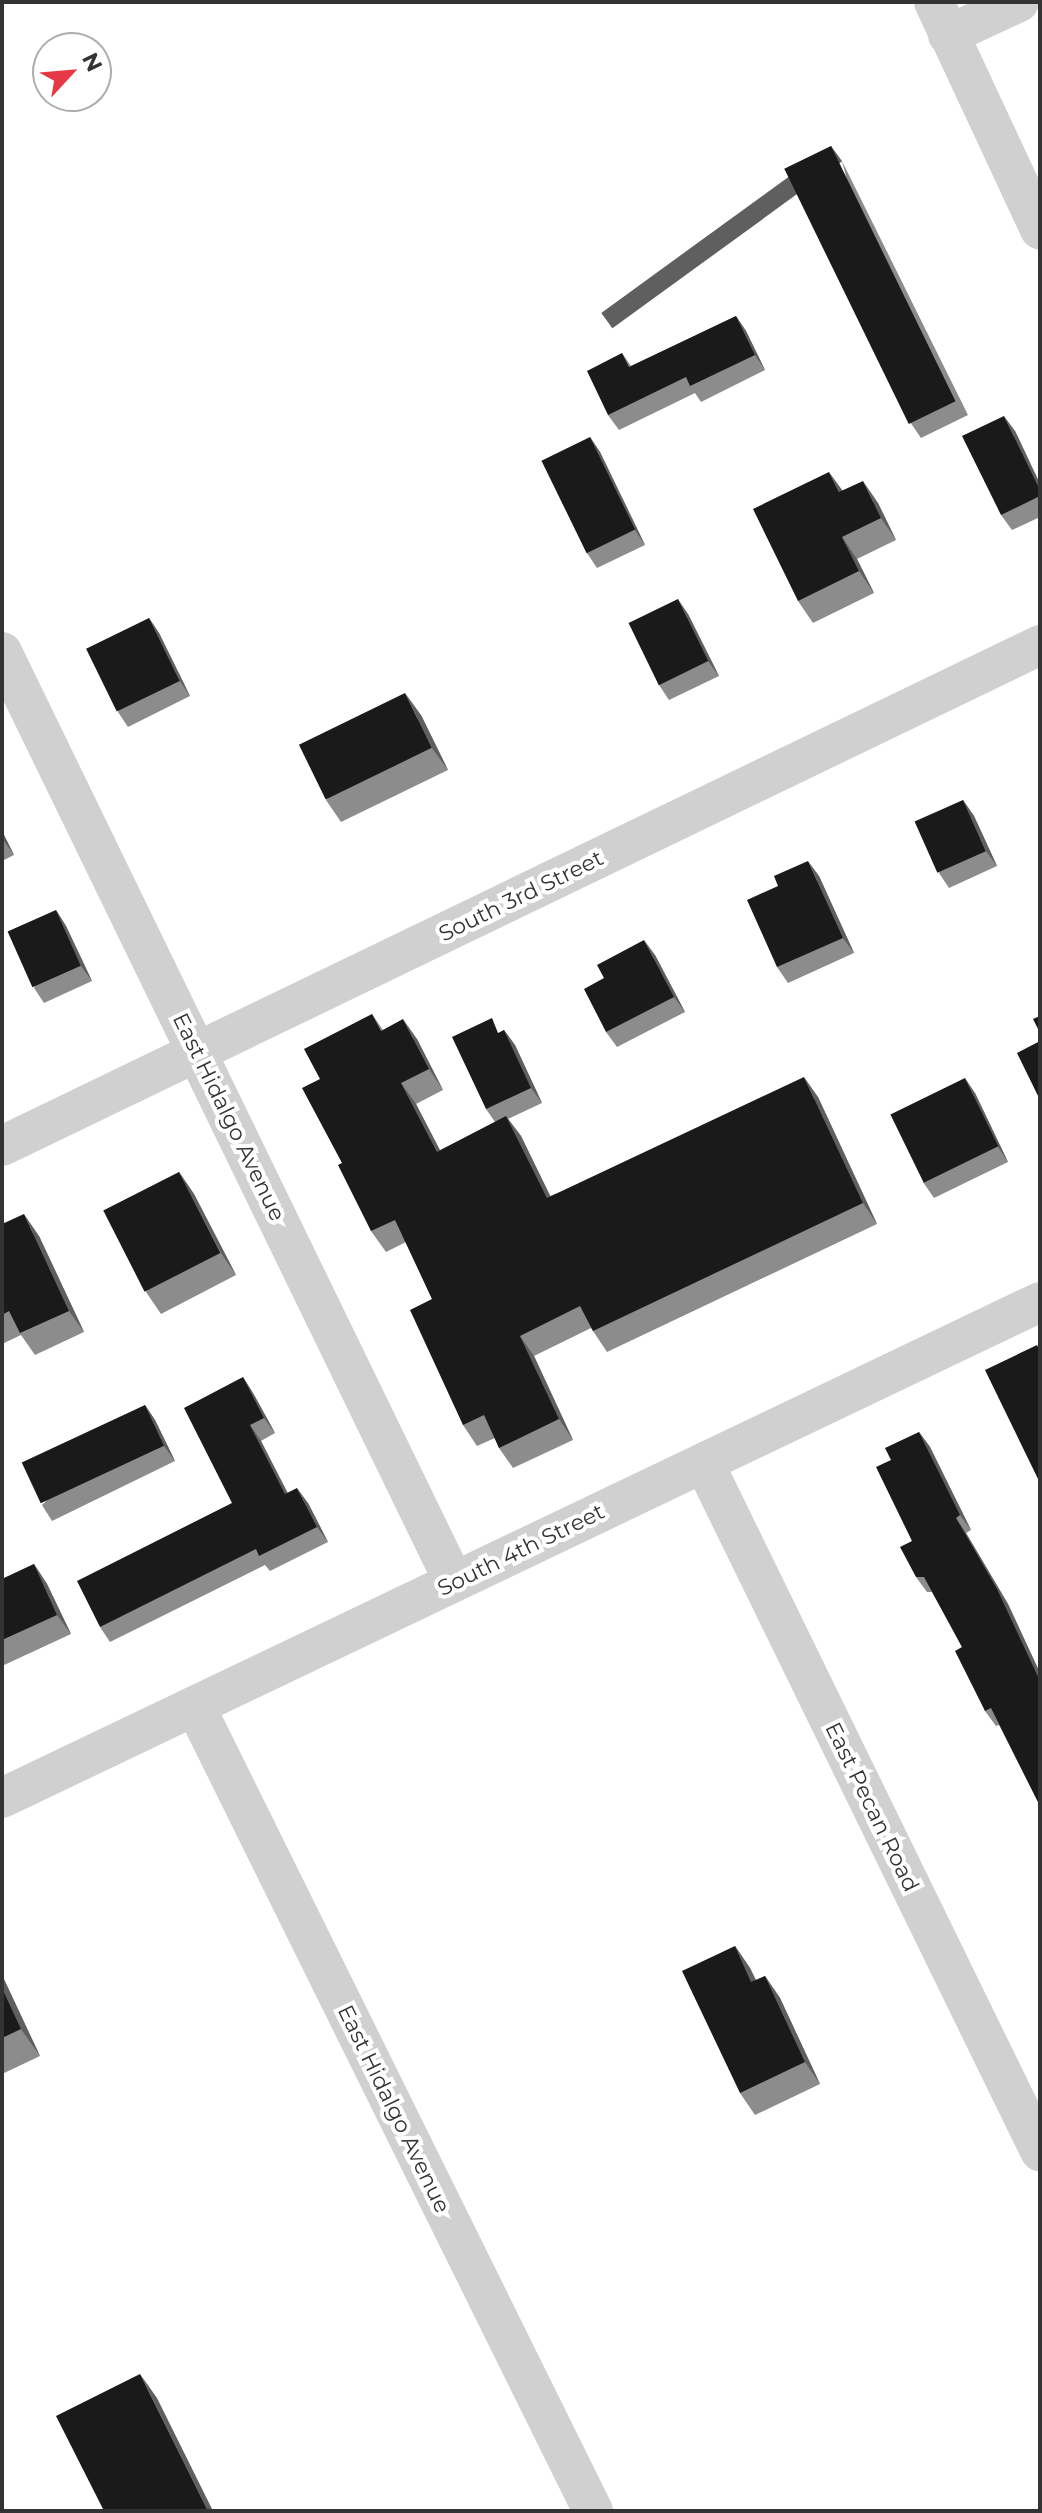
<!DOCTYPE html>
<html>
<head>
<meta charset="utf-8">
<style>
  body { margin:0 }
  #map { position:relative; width:1042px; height:2513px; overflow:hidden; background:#fff; font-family:Montserrat,sans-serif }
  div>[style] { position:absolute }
  .minor>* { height:40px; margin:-20px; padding:0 20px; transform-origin:20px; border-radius:20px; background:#d0d0d0 }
  .wall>* { inset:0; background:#8c8c8c }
  .shaded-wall>* { inset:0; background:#5f5f5f; transform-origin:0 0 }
  .building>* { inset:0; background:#1a1a1a; transform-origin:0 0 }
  span { translate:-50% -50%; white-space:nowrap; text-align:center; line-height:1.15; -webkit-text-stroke:8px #fff; paint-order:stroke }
  .street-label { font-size:22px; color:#333 }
  .frame { position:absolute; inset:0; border:4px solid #333; pointer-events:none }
  .north { position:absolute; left:32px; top:32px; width:80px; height:80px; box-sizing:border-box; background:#fff; border:2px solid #adadad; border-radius:50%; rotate:64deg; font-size:22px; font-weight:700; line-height:32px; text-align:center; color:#333 }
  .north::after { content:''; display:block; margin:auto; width:28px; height:36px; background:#e63946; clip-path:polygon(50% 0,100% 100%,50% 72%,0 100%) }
</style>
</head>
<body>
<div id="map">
  <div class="minor">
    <div style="left:934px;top:2px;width:251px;rotate:65deg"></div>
    <div style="left:948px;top:35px;width:78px;rotate:-24.9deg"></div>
    <div style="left:2px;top:652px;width:1034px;rotate:64.08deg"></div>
    <div style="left:2px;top:1146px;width:1153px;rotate:-25.76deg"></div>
    <div style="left:704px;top:1463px;width:766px;rotate:63.97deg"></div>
    <div style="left:195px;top:1706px;width:898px;rotate:63.69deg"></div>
    <div style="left:2px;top:1798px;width:1150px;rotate:-25.54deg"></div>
  </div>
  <div class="wall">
    <div style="clip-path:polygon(842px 161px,968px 415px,921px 438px,910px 422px)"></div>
    <div style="clip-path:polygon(736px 316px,746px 331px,765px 370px,701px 402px,695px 393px,619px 430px,608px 415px,622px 353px,631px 366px)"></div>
    <div style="clip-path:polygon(1015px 431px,1040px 484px,1040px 517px,1012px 530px,1001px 515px)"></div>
    <div style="clip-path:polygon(590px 437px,600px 452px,645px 545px,597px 568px,587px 553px)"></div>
    <div style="clip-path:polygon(842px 491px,878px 503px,896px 540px,857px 559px,874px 593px,813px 623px,798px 601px)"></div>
    <div style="clip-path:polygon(688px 614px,719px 676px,669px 700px,659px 685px)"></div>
    <div style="clip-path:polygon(149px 618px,159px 633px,190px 696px,128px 727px,118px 712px)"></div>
    <div style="clip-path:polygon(421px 715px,448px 770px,341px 822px,326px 800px)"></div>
    <div style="clip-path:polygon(963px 800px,974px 816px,997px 866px,949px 888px,939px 873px)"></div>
    <div style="clip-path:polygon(2px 831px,14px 855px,2px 861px)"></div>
    <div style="clip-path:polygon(819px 876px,854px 953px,788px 983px,777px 967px)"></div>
    <div style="clip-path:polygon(56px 910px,66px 926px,92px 981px,44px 1003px,34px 988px)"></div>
    <div style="clip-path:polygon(655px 955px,685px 1012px,617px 1047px,606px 1032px)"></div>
    <div style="clip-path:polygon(372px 1014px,383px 1030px,417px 1039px,443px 1090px,416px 1104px,440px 1150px,495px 1122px,486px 1109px,501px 1032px,504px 1030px,515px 1045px,542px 1103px,508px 1119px,521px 1136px,550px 1196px,818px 1097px,877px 1224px,607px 1352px,591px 1328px,534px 1356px,573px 1440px,513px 1468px,499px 1448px,495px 1438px,477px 1446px,463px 1425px,432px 1299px,406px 1242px,386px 1252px,371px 1231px,342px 1163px,320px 1079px)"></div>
    <div style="clip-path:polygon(975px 1093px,1008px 1162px,934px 1198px,923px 1182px)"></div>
    <div style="clip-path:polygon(179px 1172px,194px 1194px,236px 1275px,161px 1314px,146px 1292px)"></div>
    <div style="clip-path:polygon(2px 1224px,39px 1236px,84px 1332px,35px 1355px,21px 1335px,2px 1344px)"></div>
    <div style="clip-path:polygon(243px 1377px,253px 1393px,275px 1433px,261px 1441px,287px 1493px,308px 1503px,328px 1542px,270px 1571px,265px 1565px,110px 1642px,100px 1627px,232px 1503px)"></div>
    <div style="clip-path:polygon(145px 1405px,155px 1420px,175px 1461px,52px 1521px,42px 1505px)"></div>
    <div style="clip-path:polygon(919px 1432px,930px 1447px,971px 1530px,966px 1533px,1008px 1604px,1040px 1673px,1040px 1806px,999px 1725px,996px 1726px,985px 1711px,962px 1647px,932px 1592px,927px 1592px,916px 1577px,912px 1541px,891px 1460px)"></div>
    <div style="clip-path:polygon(34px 1564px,47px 1584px,71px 1634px,2px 1666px,2px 1579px)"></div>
    <div style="clip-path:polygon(735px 1946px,750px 1968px,756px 1980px,765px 1976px,780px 1998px,820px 2084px,755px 2115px,740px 2093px)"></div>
    <div style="clip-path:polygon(2px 1975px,40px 2056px,2px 2074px)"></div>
  </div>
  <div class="shaded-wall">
    <div style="left:831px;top:146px;width:19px;height:284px;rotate:54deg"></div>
    <div style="clip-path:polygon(736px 316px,746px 331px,765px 370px,755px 355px)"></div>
    <div style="clip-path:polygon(1004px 416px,1015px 431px,1040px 484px,1040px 490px)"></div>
    <div style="clip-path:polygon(590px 437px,600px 452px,645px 545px,635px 530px)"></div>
    <div style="clip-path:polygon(829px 472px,845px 494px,839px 492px)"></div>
    <div style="clip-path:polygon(863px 481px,878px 503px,896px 540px,881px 518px)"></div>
    <div style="clip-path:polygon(842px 537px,857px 559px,874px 593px,859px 571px)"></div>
    <div style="clip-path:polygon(678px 599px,688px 614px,719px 676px,708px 661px)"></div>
    <div style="clip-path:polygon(149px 618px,159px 633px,190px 696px,180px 681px)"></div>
    <div style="clip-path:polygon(405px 693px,421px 715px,448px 770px,432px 748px)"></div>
    <div style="clip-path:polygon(963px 800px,974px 816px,997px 866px,986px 851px)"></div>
    <div style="clip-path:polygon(2px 831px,14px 855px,2px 838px)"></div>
    <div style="clip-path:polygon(808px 861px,819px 876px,854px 953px,843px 938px)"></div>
    <div style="clip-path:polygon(56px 910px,66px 926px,92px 981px,81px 966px)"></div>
    <div style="clip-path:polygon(644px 940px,655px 955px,685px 1012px,674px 997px)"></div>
    <div style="clip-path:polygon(403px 1019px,417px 1039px,443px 1090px,429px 1069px)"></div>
    <div style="clip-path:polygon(504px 1030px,515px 1045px,542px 1103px,531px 1088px)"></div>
    <div style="clip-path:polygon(804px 1077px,818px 1097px,877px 1224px,863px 1203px)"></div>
    <div style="clip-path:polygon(965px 1078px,975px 1093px,1008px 1162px,998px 1147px)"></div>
    <div style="clip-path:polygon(401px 1083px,416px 1104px,451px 1172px,437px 1152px)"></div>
    <div style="clip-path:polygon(506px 1116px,521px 1136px,561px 1218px,547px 1198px)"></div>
    <div style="clip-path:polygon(179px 1172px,194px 1194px,236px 1275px,221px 1253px)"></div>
    <div style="clip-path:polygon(24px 1214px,39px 1236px,84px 1332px,69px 1311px)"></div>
    <div style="clip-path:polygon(520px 1336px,534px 1356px,573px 1440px,559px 1419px)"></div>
    <div style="clip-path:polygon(243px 1377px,253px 1393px,275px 1433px,264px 1418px)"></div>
    <div style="clip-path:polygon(145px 1405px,155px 1420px,175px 1461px,164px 1446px)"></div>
    <div style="clip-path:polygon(250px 1425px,261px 1441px,296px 1509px,285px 1494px)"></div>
    <div style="clip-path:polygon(919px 1432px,930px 1447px,971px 1530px,960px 1515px)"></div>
    <div style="clip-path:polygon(297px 1488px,308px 1503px,328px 1542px,317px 1527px)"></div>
    <div style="clip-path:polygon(956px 1518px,966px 1533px,1008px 1604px,1040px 1673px,1040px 1681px)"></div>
    <div style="clip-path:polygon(34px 1564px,47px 1584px,71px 1634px,57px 1615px)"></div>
    <div style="clip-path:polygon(735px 1946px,750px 1968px,767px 2004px,751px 1982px)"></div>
    <div style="clip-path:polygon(2px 1975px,40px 2056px,21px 2029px,2px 1988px)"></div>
    <div style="clip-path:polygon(765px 1976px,780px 1998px,820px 2084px,805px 2062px)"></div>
    <div style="clip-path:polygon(140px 2374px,157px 2398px,213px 2511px,208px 2511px)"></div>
  </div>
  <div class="building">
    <div style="left:831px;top:146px;width:284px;height:52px;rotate:64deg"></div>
    <div style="clip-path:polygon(736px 316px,755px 355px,690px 386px,686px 377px,608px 415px,587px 371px,622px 353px,629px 367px)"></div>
    <div style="clip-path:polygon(1004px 416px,1040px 490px,1040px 496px,1001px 515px,962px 436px)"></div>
    <div style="left:590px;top:437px;width:103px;height:54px;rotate:64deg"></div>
    <div style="clip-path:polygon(829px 472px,839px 492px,863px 481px,881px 518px,842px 537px,859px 571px,798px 601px,753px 509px)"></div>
    <div style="left:678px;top:599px;width:69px;height:55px;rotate:64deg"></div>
    <div style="left:149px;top:618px;width:70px;height:70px;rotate:64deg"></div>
    <div style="left:405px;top:693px;width:61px;height:118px;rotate:64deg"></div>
    <div style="left:963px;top:800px;width:56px;height:53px;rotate:66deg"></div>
    <div style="clip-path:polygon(808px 861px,843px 938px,777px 967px,747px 900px,778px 886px,774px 876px)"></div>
    <div style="left:56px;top:910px;width:61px;height:53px;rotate:66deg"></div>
    <div style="clip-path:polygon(644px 940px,674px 997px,606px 1032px,584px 989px,604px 978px,597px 965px)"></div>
    <div style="clip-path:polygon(372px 1014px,381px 1031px,403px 1019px,429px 1069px,401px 1083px,437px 1152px,506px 1116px,547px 1198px,804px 1077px,863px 1203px,593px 1331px,580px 1306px,520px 1336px,559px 1419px,499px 1448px,484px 1415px,463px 1425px,410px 1310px,432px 1299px,395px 1220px,371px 1231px,338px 1165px,342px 1163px,302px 1088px,320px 1079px,304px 1049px)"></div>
    <div style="clip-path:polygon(1040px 1016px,1040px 1033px,1033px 1019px)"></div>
    <div style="clip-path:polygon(492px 1018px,498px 1033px,504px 1030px,531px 1088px,486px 1109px,452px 1037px)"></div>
    <div style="clip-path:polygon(1040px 1041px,1040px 1100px,1017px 1053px)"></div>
    <div style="left:965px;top:1078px;width:76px;height:83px;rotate:64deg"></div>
    <div style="left:179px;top:1172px;width:91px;height:85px;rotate:63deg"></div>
    <div style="clip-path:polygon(24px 1214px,69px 1311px,20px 1333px,9px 1311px,2px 1315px,2px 1224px)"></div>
    <div style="clip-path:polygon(1037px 1345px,1040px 1352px,1040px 1483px,985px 1370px)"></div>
    <div style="clip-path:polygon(243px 1377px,264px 1418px,250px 1425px,285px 1494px,297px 1488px,317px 1527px,259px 1556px,256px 1549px,100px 1627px,77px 1581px,232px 1503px,184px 1408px)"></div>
    <div style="left:145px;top:1405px;width:45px;height:136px;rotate:65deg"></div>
    <div style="clip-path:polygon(919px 1432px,960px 1515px,956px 1518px,997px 1589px,1040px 1681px,1040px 1806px,991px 1708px,985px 1711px,955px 1651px,962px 1647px,924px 1577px,916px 1577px,900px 1547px,912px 1541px,876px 1467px,891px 1460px,885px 1448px)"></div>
    <div style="clip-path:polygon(34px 1564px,57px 1615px,2px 1640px,2px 1579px)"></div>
    <div style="clip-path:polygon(735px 1946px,751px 1982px,765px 1976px,805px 2062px,740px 2093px,682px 1971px)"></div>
    <div style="clip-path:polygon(2px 1988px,21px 2029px,2px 2038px)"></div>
    <div style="clip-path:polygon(140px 2374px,208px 2511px,104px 2511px,56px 2416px)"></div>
  </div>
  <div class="street-label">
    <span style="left:521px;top:896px;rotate:-26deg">South 3rd Street</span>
    <span style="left:229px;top:1117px;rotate:64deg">East Hidalgo Avenue</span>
    <span style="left:521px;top:1550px;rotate:-26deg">South 4th Street</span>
    <span style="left:872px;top:1807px;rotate:64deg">East Pecan Road</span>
    <span style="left:394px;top:2109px;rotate:64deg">East Hidalgo Avenue</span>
  </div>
  <div class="frame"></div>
  <div class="north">N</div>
</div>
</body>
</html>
